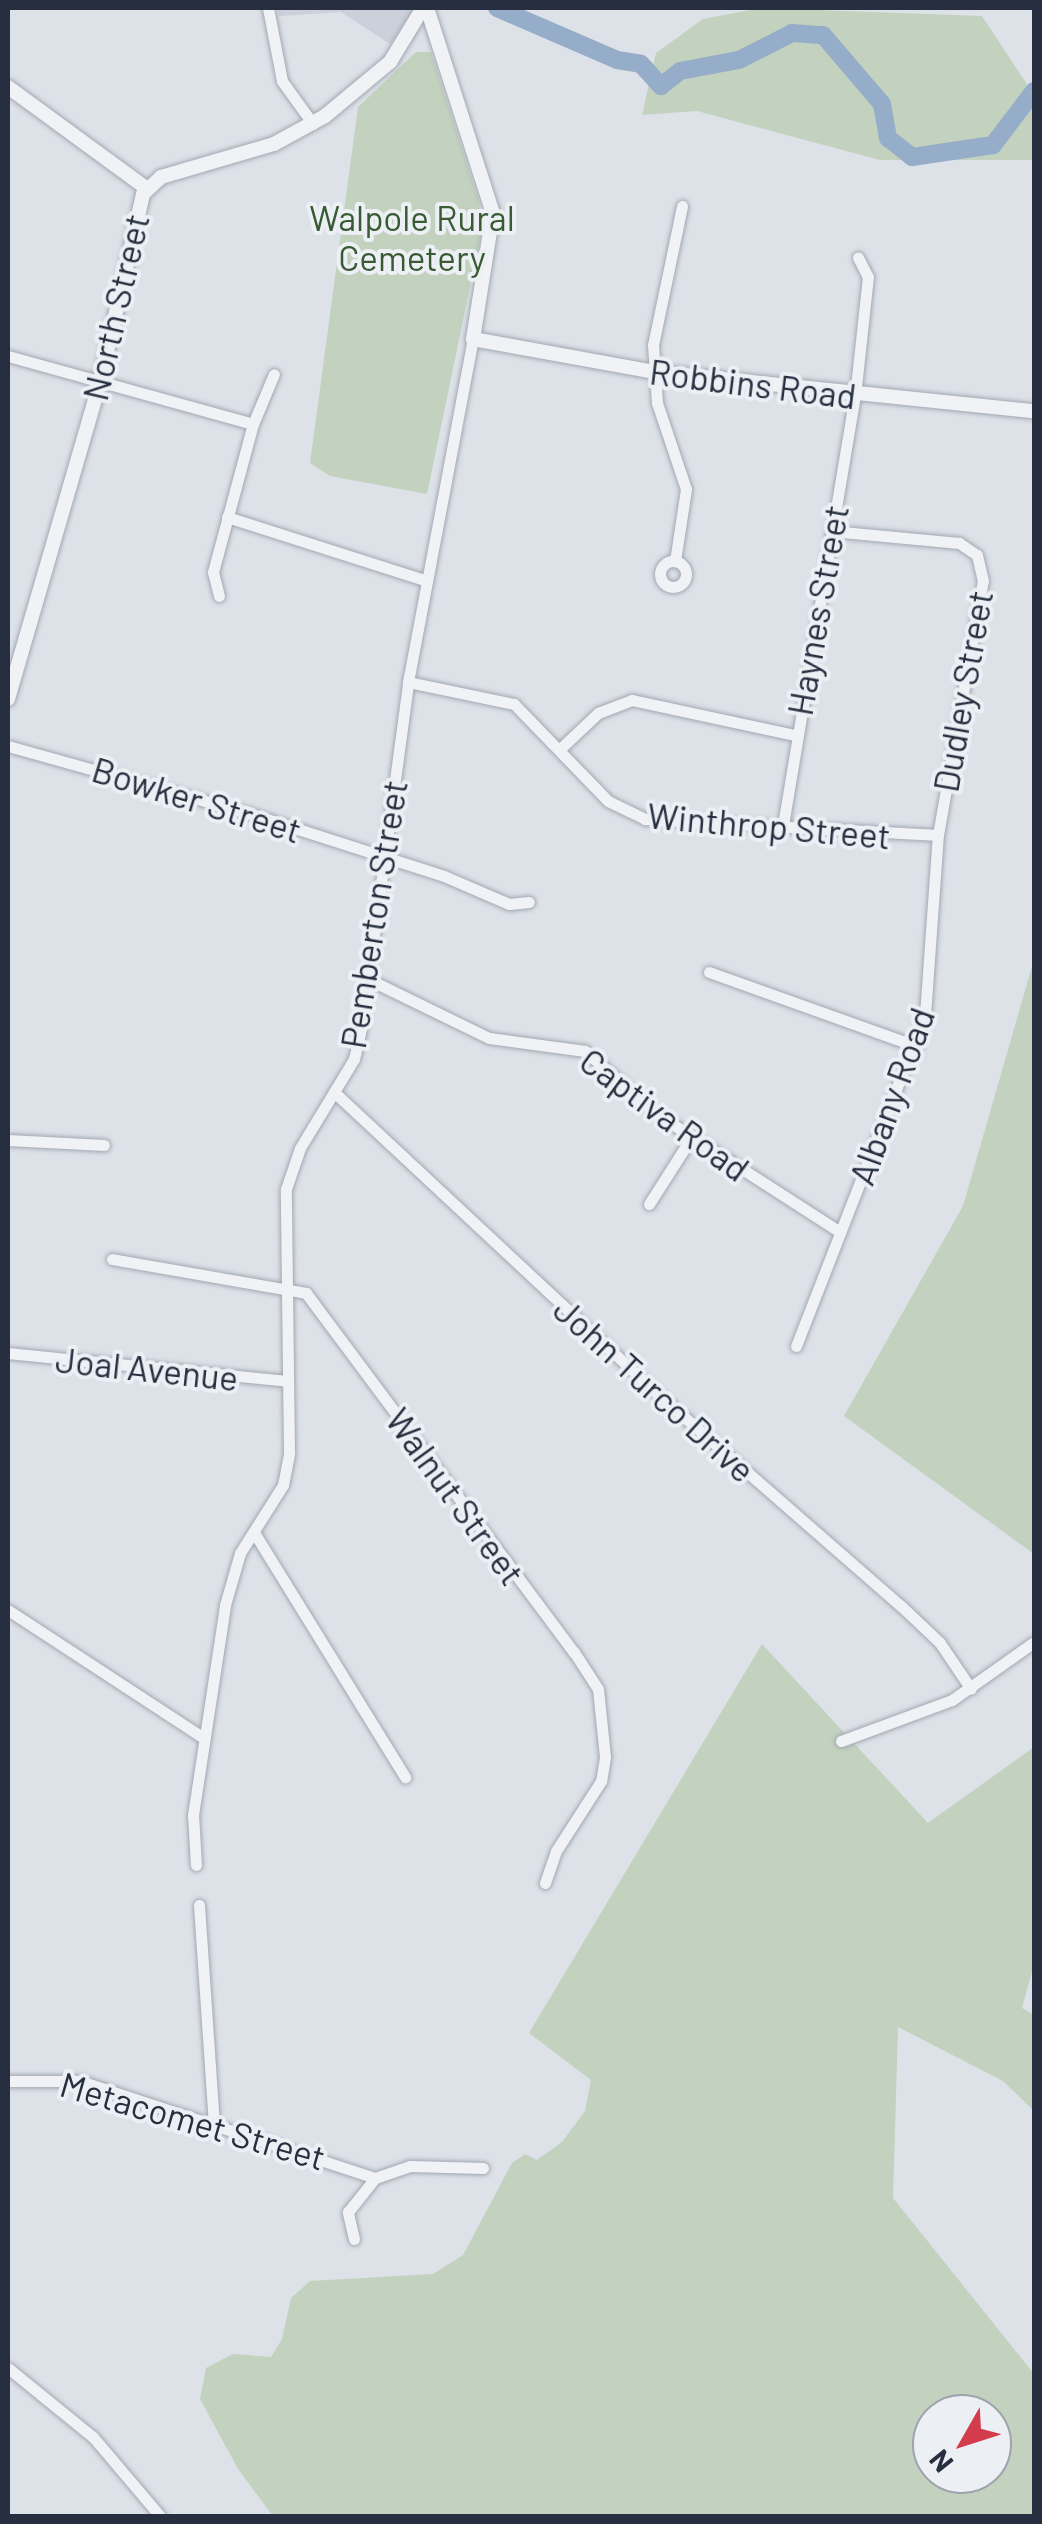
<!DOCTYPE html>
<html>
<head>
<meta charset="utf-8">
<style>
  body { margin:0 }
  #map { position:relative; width:1042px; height:2524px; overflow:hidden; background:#dde1e8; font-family:Barlow,sans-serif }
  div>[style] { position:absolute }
  .built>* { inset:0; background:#cbd0da }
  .green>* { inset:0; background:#c2d2be }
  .river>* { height:18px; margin:-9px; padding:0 9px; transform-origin:9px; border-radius:9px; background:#96adc9 }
  .roads { filter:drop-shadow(0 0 2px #a2a8b2) drop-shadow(0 0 2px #a2a8b2) }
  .minor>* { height:11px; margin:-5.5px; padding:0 5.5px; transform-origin:5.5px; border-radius:5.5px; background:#f0f2f6 }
  .minor>.ring { margin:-5.5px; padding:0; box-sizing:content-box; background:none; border:11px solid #f0f2f6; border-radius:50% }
  .tertiary>* { height:14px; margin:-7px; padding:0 7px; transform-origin:7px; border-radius:7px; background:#f0f2f6 }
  span { translate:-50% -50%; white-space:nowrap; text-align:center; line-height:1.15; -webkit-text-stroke:8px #ecf0f5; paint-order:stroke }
  .park-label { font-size:35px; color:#395b33 }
  .street-label { font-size:35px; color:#262e3f }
  .frame { position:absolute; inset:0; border:10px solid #262e3f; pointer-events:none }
  .north { position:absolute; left:912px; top:2394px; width:100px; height:100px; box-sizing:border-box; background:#ecf0f5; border:2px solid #9da2ac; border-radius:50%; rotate:231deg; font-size:28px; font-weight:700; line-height:40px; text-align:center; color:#262e3f }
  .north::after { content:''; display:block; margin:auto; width:35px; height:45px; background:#d33c4d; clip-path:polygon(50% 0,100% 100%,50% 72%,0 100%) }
</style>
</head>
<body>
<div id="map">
  <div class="built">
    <div style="clip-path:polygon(278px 8px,415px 8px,390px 44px,341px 12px,279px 16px)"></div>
  </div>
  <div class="green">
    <div style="clip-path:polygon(760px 8px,982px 16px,1034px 95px,1034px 160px,880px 160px,697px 111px,642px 115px,656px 53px,703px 19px)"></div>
    <div style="clip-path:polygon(416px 52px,431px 52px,479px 201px,482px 229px,427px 494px,330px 476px,310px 463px,358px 107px)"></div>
    <div style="clip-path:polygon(1033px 963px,1034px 964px,1034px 1554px,844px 1416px,963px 1206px)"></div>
    <div style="clip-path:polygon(evenodd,762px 1644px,928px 1823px,1034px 1747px,1034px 1964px,1022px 2008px,1034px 2015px,1034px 2111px,1003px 2081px,898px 2027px,893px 2198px,1034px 2374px,1034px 2516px,273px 2516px,238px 2469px,200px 2399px,206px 2368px,233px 2354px,271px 2357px,282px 2339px,291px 2298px,310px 2281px,433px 2274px,463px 2255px,512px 2163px,525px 2154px,537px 2160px,562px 2142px,585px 2111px,591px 2080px,529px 2033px,762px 1644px,932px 2414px,992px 2414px,992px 2474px,932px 2474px,932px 2414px)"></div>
  </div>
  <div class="river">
    <div style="left:497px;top:8px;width:131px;rotate:23.4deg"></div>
    <div style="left:617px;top:60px;width:24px;rotate:9deg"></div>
    <div style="left:641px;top:64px;width:30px;rotate:48deg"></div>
    <div style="left:661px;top:86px;width:24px;rotate:-38deg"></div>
    <div style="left:680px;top:71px;width:60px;rotate:-10.6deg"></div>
    <div style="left:739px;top:60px;width:59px;rotate:-27deg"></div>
    <div style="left:792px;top:33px;width:31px;rotate:4deg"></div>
    <div style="left:823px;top:35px;width:91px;rotate:49.5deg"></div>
    <div style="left:882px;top:104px;width:35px;rotate:80deg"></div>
    <div style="left:888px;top:138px;width:31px;rotate:38deg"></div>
    <div style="left:912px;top:157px;width:82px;rotate:-8.4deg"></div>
    <div style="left:993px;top:145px;width:68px;rotate:-52.8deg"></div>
  </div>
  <div class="roads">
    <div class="minor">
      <div style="left:268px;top:8px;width:74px;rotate:79.1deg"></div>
      <div style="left:282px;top:81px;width:53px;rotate:54.2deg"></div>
      <div style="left:8px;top:356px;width:254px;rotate:15.5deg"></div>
      <div style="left:227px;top:517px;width:208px;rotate:17.7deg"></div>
      <div class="ring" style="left:660px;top:561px;width:15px;height:15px"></div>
      <div style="left:675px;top:561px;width:73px;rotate:-81.3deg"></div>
      <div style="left:686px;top:489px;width:91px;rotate:-108.6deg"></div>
      <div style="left:657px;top:403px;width:58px;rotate:-93.9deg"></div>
      <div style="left:653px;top:345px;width:142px;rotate:-78.2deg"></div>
      <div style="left:219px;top:596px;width:25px;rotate:-104deg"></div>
      <div style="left:213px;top:572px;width:153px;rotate:-74.9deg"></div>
      <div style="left:253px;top:424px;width:54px;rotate:-67.2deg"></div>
      <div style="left:408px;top:682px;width:108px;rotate:11.7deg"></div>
      <div style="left:514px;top:704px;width:135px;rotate:45.9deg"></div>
      <div style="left:608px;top:801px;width:41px;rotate:25.9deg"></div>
      <div style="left:645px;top:819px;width:293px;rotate:3.1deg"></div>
      <div style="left:8px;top:746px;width:249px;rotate:15.6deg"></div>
      <div style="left:248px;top:813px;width:206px;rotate:17.8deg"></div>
      <div style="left:444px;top:876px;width:71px;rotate:23.3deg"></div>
      <div style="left:509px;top:904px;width:20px;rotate:-6deg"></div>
      <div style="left:561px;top:748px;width:51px;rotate:-43.4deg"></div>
      <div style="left:598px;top:713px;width:36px;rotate:-21deg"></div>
      <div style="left:632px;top:700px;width:166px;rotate:12.2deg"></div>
      <div style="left:783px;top:825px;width:435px;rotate:-80.5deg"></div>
      <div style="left:855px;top:396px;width:120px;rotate:-83.8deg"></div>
      <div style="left:868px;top:277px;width:22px;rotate:-117deg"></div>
      <div style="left:709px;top:972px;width:220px;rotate:19.7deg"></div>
      <div style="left:370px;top:980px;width:132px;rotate:26deg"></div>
      <div style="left:489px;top:1038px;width:97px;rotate:7.7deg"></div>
      <div style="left:585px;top:1051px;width:96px;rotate:41.2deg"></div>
      <div style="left:657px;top:1114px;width:218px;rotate:32.8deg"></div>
      <div style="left:334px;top:1092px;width:435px;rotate:43deg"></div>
      <div style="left:652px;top:1389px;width:329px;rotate:41.1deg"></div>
      <div style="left:900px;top:1605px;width:55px;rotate:43.5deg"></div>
      <div style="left:940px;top:1643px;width:55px;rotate:56deg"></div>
      <div style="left:8px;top:1140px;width:96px;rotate:3deg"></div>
      <div style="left:649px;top:1204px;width:78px;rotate:-57.5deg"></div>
      <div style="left:112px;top:1259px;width:197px;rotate:9.9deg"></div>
      <div style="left:306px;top:1293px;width:448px;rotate:53.3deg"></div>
      <div style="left:574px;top:1652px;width:44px;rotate:57deg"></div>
      <div style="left:598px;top:1689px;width:68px;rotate:84.1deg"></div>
      <div style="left:605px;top:1757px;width:24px;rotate:99deg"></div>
      <div style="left:601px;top:1781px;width:83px;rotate:122.7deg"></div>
      <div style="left:556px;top:1851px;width:34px;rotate:109deg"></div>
      <div style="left:796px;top:1346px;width:355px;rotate:-68.7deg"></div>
      <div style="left:925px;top:1015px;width:180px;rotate:-85.9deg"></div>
      <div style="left:938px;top:835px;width:258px;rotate:-80deg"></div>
      <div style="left:983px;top:581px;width:27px;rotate:-103deg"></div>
      <div style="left:977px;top:555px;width:22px;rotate:-146deg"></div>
      <div style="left:959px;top:543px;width:128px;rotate:-174.6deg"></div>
      <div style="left:8px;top:1353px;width:280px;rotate:5.7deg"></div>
      <div style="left:255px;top:1534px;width:286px;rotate:58.3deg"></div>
      <div style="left:8px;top:1610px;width:235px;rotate:33.2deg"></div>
      <div style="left:841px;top:1741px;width:118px;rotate:-20.3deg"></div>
      <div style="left:952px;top:1700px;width:100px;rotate:-35.3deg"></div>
      <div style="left:196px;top:1865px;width:50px;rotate:-93.4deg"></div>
      <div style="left:193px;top:1815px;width:212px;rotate:-81.3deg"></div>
      <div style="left:225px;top:1605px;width:54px;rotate:-73.9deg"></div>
      <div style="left:240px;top:1553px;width:80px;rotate:-57.7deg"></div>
      <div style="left:283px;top:1485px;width:33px;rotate:-79deg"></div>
      <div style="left:289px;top:1453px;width:264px;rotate:-90.7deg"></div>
      <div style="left:286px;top:1189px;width:43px;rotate:-71.1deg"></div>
      <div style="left:300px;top:1148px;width:104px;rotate:-58.8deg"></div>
      <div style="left:354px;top:1059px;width:36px;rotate:-77deg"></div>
      <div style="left:362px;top:1024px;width:345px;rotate:-82.3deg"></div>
      <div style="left:408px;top:682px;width:349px;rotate:-79.3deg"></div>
      <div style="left:199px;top:1905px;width:219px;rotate:86.1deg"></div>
      <div style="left:8px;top:2081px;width:72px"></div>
      <div style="left:80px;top:2081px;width:311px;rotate:18.2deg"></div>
      <div style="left:375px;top:2178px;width:37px;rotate:-19deg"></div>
      <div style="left:410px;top:2166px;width:73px;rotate:1.6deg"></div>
      <div style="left:354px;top:2239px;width:28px;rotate:-103deg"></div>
      <div style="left:348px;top:2212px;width:43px;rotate:-51.5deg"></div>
      <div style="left:8px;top:2368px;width:109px;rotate:39.1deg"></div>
      <div style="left:93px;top:2437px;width:104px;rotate:49.7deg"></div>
    </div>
    <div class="tertiary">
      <div style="left:427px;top:8px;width:215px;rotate:72.2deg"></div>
      <div style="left:493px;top:213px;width:128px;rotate:99deg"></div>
      <div style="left:473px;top:339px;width:184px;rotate:10.3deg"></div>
      <div style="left:654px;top:372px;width:382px;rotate:5.9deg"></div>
      <div style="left:8px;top:87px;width:171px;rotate:36.2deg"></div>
      <div style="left:8px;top:699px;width:330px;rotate:-73.8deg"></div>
      <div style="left:100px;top:382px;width:193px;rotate:-77.1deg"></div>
      <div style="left:143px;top:194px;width:25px;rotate:-43deg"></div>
      <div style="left:161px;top:177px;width:118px;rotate:-16.3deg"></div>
      <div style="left:274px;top:144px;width:58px;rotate:-28.8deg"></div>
      <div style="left:325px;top:116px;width:85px;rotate:-39.7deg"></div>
      <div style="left:390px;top:62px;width:63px;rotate:-58.6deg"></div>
    </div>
  </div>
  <div class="park-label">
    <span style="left:412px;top:237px">Walpole Rural<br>Cemetery</span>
  </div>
  <div class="street-label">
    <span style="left:115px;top:307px;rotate:-77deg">North Street</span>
    <span style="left:753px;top:383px;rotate:7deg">Robbins Road</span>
    <span style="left:817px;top:610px;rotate:-80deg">Haynes Street</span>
    <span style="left:962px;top:691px;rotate:-80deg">Dudley Street</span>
    <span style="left:197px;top:799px;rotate:17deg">Bowker Street</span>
    <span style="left:769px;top:825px;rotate:5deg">Winthrop Street</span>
    <span style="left:373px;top:914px;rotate:-81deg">Pemberton Street</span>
    <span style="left:891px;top:1096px;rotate:-70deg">Albany Road</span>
    <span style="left:665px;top:1114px;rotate:36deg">Captiva Road</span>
    <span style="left:147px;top:1368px;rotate:6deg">Joal Avenue</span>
    <span style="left:655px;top:1389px;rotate:42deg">John Turco Drive</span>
    <span style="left:456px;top:1496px;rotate:54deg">Walnut Street</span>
    <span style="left:193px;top:2120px;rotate:16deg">Metacomet Street</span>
  </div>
  <div class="frame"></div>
  <div class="north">N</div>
</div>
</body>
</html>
